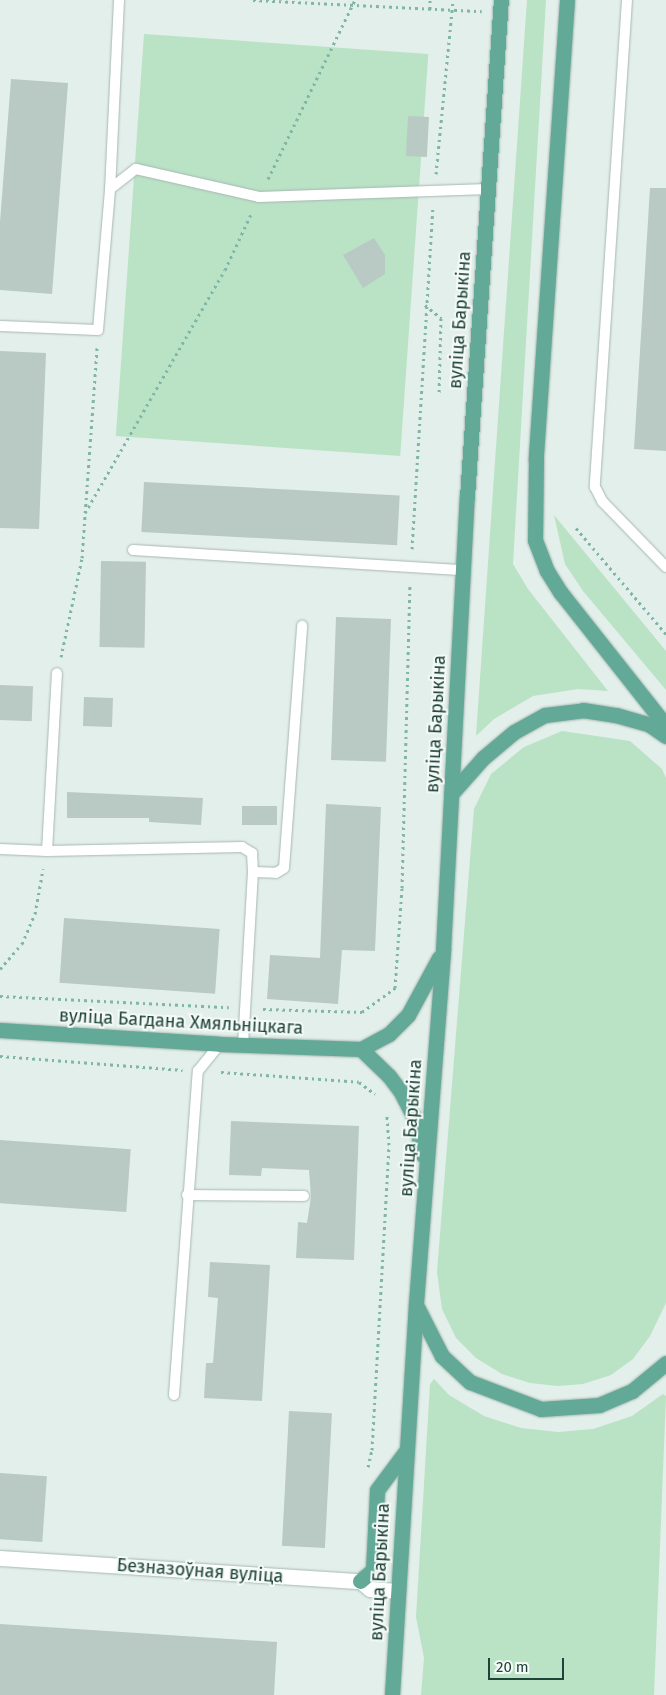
<!DOCTYPE html>
<html>
<head>
<meta charset="utf-8">
<style>
  body { margin:0 }
  #map { position:relative; width:666px; height:1695px; overflow:hidden; background:#e3efea; font-family:"Fira Sans",sans-serif }
  div>[style] { position:absolute }
  .green>* { inset:0; background:#bae2c5; transform-origin:0 0 }
  .building>* { inset:0; background:#b8cac3; transform-origin:0 0 }
  .path>* { height:3px; margin-top:-1.5px; transform-origin:0; background:repeating-linear-gradient(90deg,#80b6a5 0 2.5px,transparent 0 6.5px) }
  .roads { filter:drop-shadow(0 0 1px #a5b8b1) drop-shadow(0 0 1px #a5b8b1) }
  .service>* { height:10px; margin:-5px; padding:0 5px; transform-origin:5px; border-radius:5px; background:#fff }
  .minor>* { height:15px; margin:-7.5px; padding:0 7.5px; transform-origin:7.5px; border-radius:7.5px; background:#fff }
  .primary>* { height:15px; margin:-7.5px; padding:0 7.5px; transform-origin:7.5px; border-radius:7.5px; background:#63a997 }
  span { translate:-50% -50%; white-space:nowrap; text-align:center; line-height:1.15; -webkit-text-stroke:4px #f4faf7; paint-order:stroke }
  .street-label { font-size:18px; color:#204339 }
  .scale { position:absolute; left:488px; top:1658px; width:76px; height:22px; box-sizing:border-box; border:2px solid #204339; border-top:0; padding-left:6px; font-size:15px; line-height:18px; white-space:nowrap; color:#204339; -webkit-text-stroke:4px #f4faf7; paint-order:stroke }
</style>
</head>
<body>
<div id="map">
  <div class="green">
    <div style="clip-path:polygon(527px 0,546px 0,513px 564px,528px 589px,608px 691px,578px 689px,533px 696px,494px 719px,476px 736px)"></div>
    <div style="left:144px;top:34px;width:285px;height:403px;rotate:4deg"></div>
    <div style="clip-path:polygon(554px 515px,666px 651px,666px 690px,583px 591px,565px 564px)"></div>
    <div style="clip-path:polygon(562px 731px,630px 741px,662px 769px,666px 778px,666px 1303px,650px 1336px,633px 1359px,611px 1375px,583px 1384px,558px 1386px,530px 1383px,502px 1374px,476px 1358px,456px 1338px,442px 1309px,437px 1272px,474px 809px,491px 774px,524px 747px)"></div>
    <div style="clip-path:polygon(434px 1379px,449px 1395px,484px 1416px,521px 1428px,558px 1432px,593px 1429px,632px 1416px,663px 1394px,666px 1396px,654px 1695px,421px 1695px,424px 1658px,416px 1617px,430px 1384px)"></div>
  </div>
  <div class="building">
    <div style="clip-path:polygon(11px 79px,68px 83px,52px 294px,0 290px,0 222px)"></div>
    <div style="left:408px;top:116px;width:21px;height:40px;rotate:3deg"></div>
    <div style="clip-path:polygon(650px 188px,666px 188px,666px 451px,634px 449px)"></div>
    <div style="clip-path:polygon(374px 238px,385px 255px,385px 274px,363px 288px,343px 255px)"></div>
    <div style="clip-path:polygon(0 351px,46px 353px,39px 529px,0 528px)"></div>
    <div style="left:144px;top:482px;width:256px;height:50px;rotate:3deg"></div>
    <div style="left:101px;top:561px;width:45px;height:86px;rotate:1deg"></div>
    <div style="left:336px;top:617px;width:55px;height:143px;rotate:2deg"></div>
    <div style="left:0;top:685px;width:33px;height:35px;rotate:2deg"></div>
    <div style="left:84px;top:697px;width:29px;height:29px;rotate:2deg"></div>
    <div style="clip-path:polygon(67px 792px,203px 798px,201px 825px,149px 822px,149px 818px,67px 818px)"></div>
    <div style="clip-path:polygon(326px 804px,381px 807px,375px 951px,342px 950px,338px 1004px,267px 999px,270px 955px,320px 958px)"></div>
    <div style="left:242px;top:806px;width:35px;height:19px"></div>
    <div style="left:64px;top:918px;width:156px;height:65px;rotate:4deg"></div>
    <div style="clip-path:polygon(231px 1121px,359px 1126px,354px 1260px,296px 1258px,298px 1222px,307px 1223px,311px 1197px,309px 1170px,262px 1168px,261px 1176px,229px 1175px)"></div>
    <div style="left:0;top:1140px;width:131px;height:63px;rotate:4deg"></div>
    <div style="clip-path:polygon(210px 1262px,270px 1265px,262px 1401px,204px 1398px,206px 1363px,213px 1363px,218px 1298px,208px 1297px)"></div>
    <div style="left:289px;top:1411px;width:43px;height:135px;rotate:3deg"></div>
    <div style="left:0;top:1473px;width:47px;height:66px;rotate:4deg"></div>
    <div style="clip-path:polygon(0 1624px,277px 1642px,274px 1695px,0 1695px)"></div>
  </div>
  <div class="path">
    <div style="left:253px;top:0;width:229px;rotate:2.8deg"></div>
    <div style="left:430px;top:9px;width:9px;rotate:-90deg"></div>
    <div style="left:436px;top:174px;width:175px;rotate:-84.4deg"></div>
    <div style="left:268px;top:179px;width:199px;rotate:-64.1deg"></div>
    <div style="left:425px;top:305px;width:21px;rotate:39deg"></div>
    <div style="left:441px;top:318px;width:76px;rotate:91.5deg"></div>
    <div style="left:85px;top:513px;width:280px;rotate:-60.1deg"></div>
    <div style="left:225px;top:270px;width:62px;rotate:-65.1deg"></div>
    <div style="left:576px;top:528px;width:139px;rotate:49.7deg"></div>
    <div style="left:412px;top:549px;width:342px;rotate:-86.5deg"></div>
    <div style="left:61px;top:657px;width:101px;rotate:-78deg"></div>
    <div style="left:82px;top:558px;width:211px;rotate:-85.9deg"></div>
    <div style="left:0;top:969px;width:33px;rotate:-49deg"></div>
    <div style="left:22px;top:944px;width:33px;rotate:-67deg"></div>
    <div style="left:35px;top:914px;width:46px;rotate:-79.9deg"></div>
    <div style="left:0;top:996px;width:229px;rotate:2.8deg"></div>
    <div style="left:263px;top:1009px;width:99px;rotate:1.7deg"></div>
    <div style="left:362px;top:1012px;width:41px;rotate:-36deg"></div>
    <div style="left:395px;top:988px;width:100px;rotate:-86deg"></div>
    <div style="left:402px;top:888px;width:303px;rotate:-88.5deg"></div>
    <div style="left:0;top:1056px;width:183px;rotate:4.4deg"></div>
    <div style="left:221px;top:1072px;width:138px;rotate:4.1deg"></div>
    <div style="left:359px;top:1082px;width:20px;rotate:37deg"></div>
    <div style="left:368px;top:1467px;width:17px;rotate:-77deg"></div>
    <div style="left:372px;top:1450px;width:305px;rotate:-86.8deg"></div>
    <div style="left:389px;top:1145px;width:31px;rotate:-94deg"></div>
  </div>
  <div class="roads">
    <div class="service">
      <div style="left:119px;top:0;width:189px;rotate:92.7deg"></div>
      <div style="left:110px;top:189px;width:33px;rotate:-38deg"></div>
      <div style="left:136px;top:169px;width:126px;rotate:12.8deg"></div>
      <div style="left:259px;top:197px;width:229px;rotate:-2deg"></div>
      <div style="left:627px;top:0;width:488px;rotate:93.8deg"></div>
      <div style="left:595px;top:487px;width:16px;rotate:63deg"></div>
      <div style="left:602px;top:501px;width:92px;rotate:45.9deg"></div>
      <div style="left:0;top:326px;width:98px;rotate:2.3deg"></div>
      <div style="left:98px;top:330px;width:142px;rotate:-85.1deg"></div>
      <div style="left:133px;top:550px;width:331px;rotate:3.5deg"></div>
      <div style="left:0;top:849px;width:47px;rotate:2.4deg"></div>
      <div style="left:47px;top:851px;width:195px;rotate:-1.2deg"></div>
      <div style="left:242px;top:847px;width:12px;rotate:31deg"></div>
      <div style="left:252px;top:853px;width:19px;rotate:87deg"></div>
      <div style="left:47px;top:851px;width:178px;rotate:-86.8deg"></div>
      <div style="left:243px;top:1045px;width:173px;rotate:-86.7deg"></div>
      <div style="left:253px;top:872px;width:23px;rotate:2deg"></div>
      <div style="left:276px;top:873px;width:9px;rotate:-32deg"></div>
      <div style="left:284px;top:868px;width:243px;rotate:-85.7deg"></div>
      <div style="left:187px;top:1195px;width:117px;rotate:0.5deg"></div>
      <div style="left:174px;top:1395px;width:325px;rotate:-85.8deg"></div>
      <div style="left:198px;top:1071px;width:35px;rotate:-51deg"></div>
    </div>
    <div class="minor">
      <div style="left:0;top:1558px;width:361px;rotate:3.7deg"></div>
      <div style="left:360px;top:1581px;width:13px;rotate:39deg"></div>
      <div style="left:370px;top:1589px;width:27px;rotate:4deg"></div>
    </div>
    <div class="primary">
      <div style="left:567px;top:0;width:461px;rotate:93.9deg"></div>
      <div style="left:536px;top:460px;width:80px;rotate:90.7deg"></div>
      <div style="left:535px;top:540px;width:33px;rotate:69deg"></div>
      <div style="left:547px;top:571px;width:26px;rotate:58deg"></div>
      <div style="left:561px;top:593px;width:169px;rotate:51.7deg"></div>
      <div style="left:451px;top:794px;width:48px;rotate:-48.4deg"></div>
      <div style="left:483px;top:758px;width:40px;rotate:-40deg"></div>
      <div style="left:514px;top:732px;width:35px;rotate:-29deg"></div>
      <div style="left:545px;top:715px;width:38px;rotate:-7deg"></div>
      <div style="left:583px;top:710px;width:33px;rotate:9deg"></div>
      <div style="left:616px;top:715px;width:35px;rotate:16deg"></div>
      <div style="left:650px;top:725px;width:19px;rotate:35deg"></div>
      <div style="left:0;top:1030px;width:220px;rotate:3.6deg"></div>
      <div style="left:220px;top:1044px;width:141px;rotate:2deg"></div>
      <div style="left:361px;top:1049px;width:39px;rotate:44deg"></div>
      <div style="left:389px;top:1076px;width:20px;rotate:53deg"></div>
      <div style="left:401px;top:1092px;width:31px;rotate:63deg"></div>
      <div style="left:415px;top:1120px;width:36px;rotate:77deg"></div>
      <div style="left:361px;top:1049px;width:32px;rotate:-28deg"></div>
      <div style="left:389px;top:1034px;width:27px;rotate:-45deg"></div>
      <div style="left:408px;top:1015px;width:65px;rotate:-61.5deg"></div>
      <div style="left:416px;top:1305px;width:57px;rotate:63deg"></div>
      <div style="left:442px;top:1356px;width:38px;rotate:43deg"></div>
      <div style="left:470px;top:1382px;width:76px;rotate:20.8deg"></div>
      <div style="left:541px;top:1409px;width:58px;rotate:-3.9deg"></div>
      <div style="left:599px;top:1405px;width:36px;rotate:-23deg"></div>
      <div style="left:632px;top:1391px;width:44px;rotate:-39.5deg"></div>
      <div style="left:360px;top:1581px;width:17px;rotate:-40deg"></div>
      <div style="left:373px;top:1570px;width:80px;rotate:-87.1deg"></div>
      <div style="left:377px;top:1490px;width:49px;rotate:-53.4deg"></div>
      <div style="left:392px;top:1695px;width:393px;rotate:-86.5deg"></div>
      <div style="left:416px;top:1303px;width:354px;rotate:-85.6deg"></div>
      <div style="left:443px;top:950px;width:454px;rotate:-87deg"></div>
      <div style="left:467px;top:497px;width:498px;rotate:-86.1deg"></div>
    </div>
  </div>
  <div class="street-label">
    <span style="left:460px;top:320px;rotate:-86deg">вуліца Барыкіна</span>
    <span style="left:436px;top:724px;rotate:-87deg">вуліца Барыкіна</span>
    <span style="left:181px;top:1022px;rotate:3deg">вуліца Багдана Хмяльніцкага</span>
    <span style="left:411px;top:1128px;rotate:-86deg">вуліца Барыкіна</span>
    <span style="left:200px;top:1571px;rotate:4deg">Безназоўная вуліца</span>
    <span style="left:380px;top:1572px;rotate:-87deg">вуліца Барыкіна</span>
  </div>
  <div class="scale">20 m</div>
</div>
</body>
</html>
